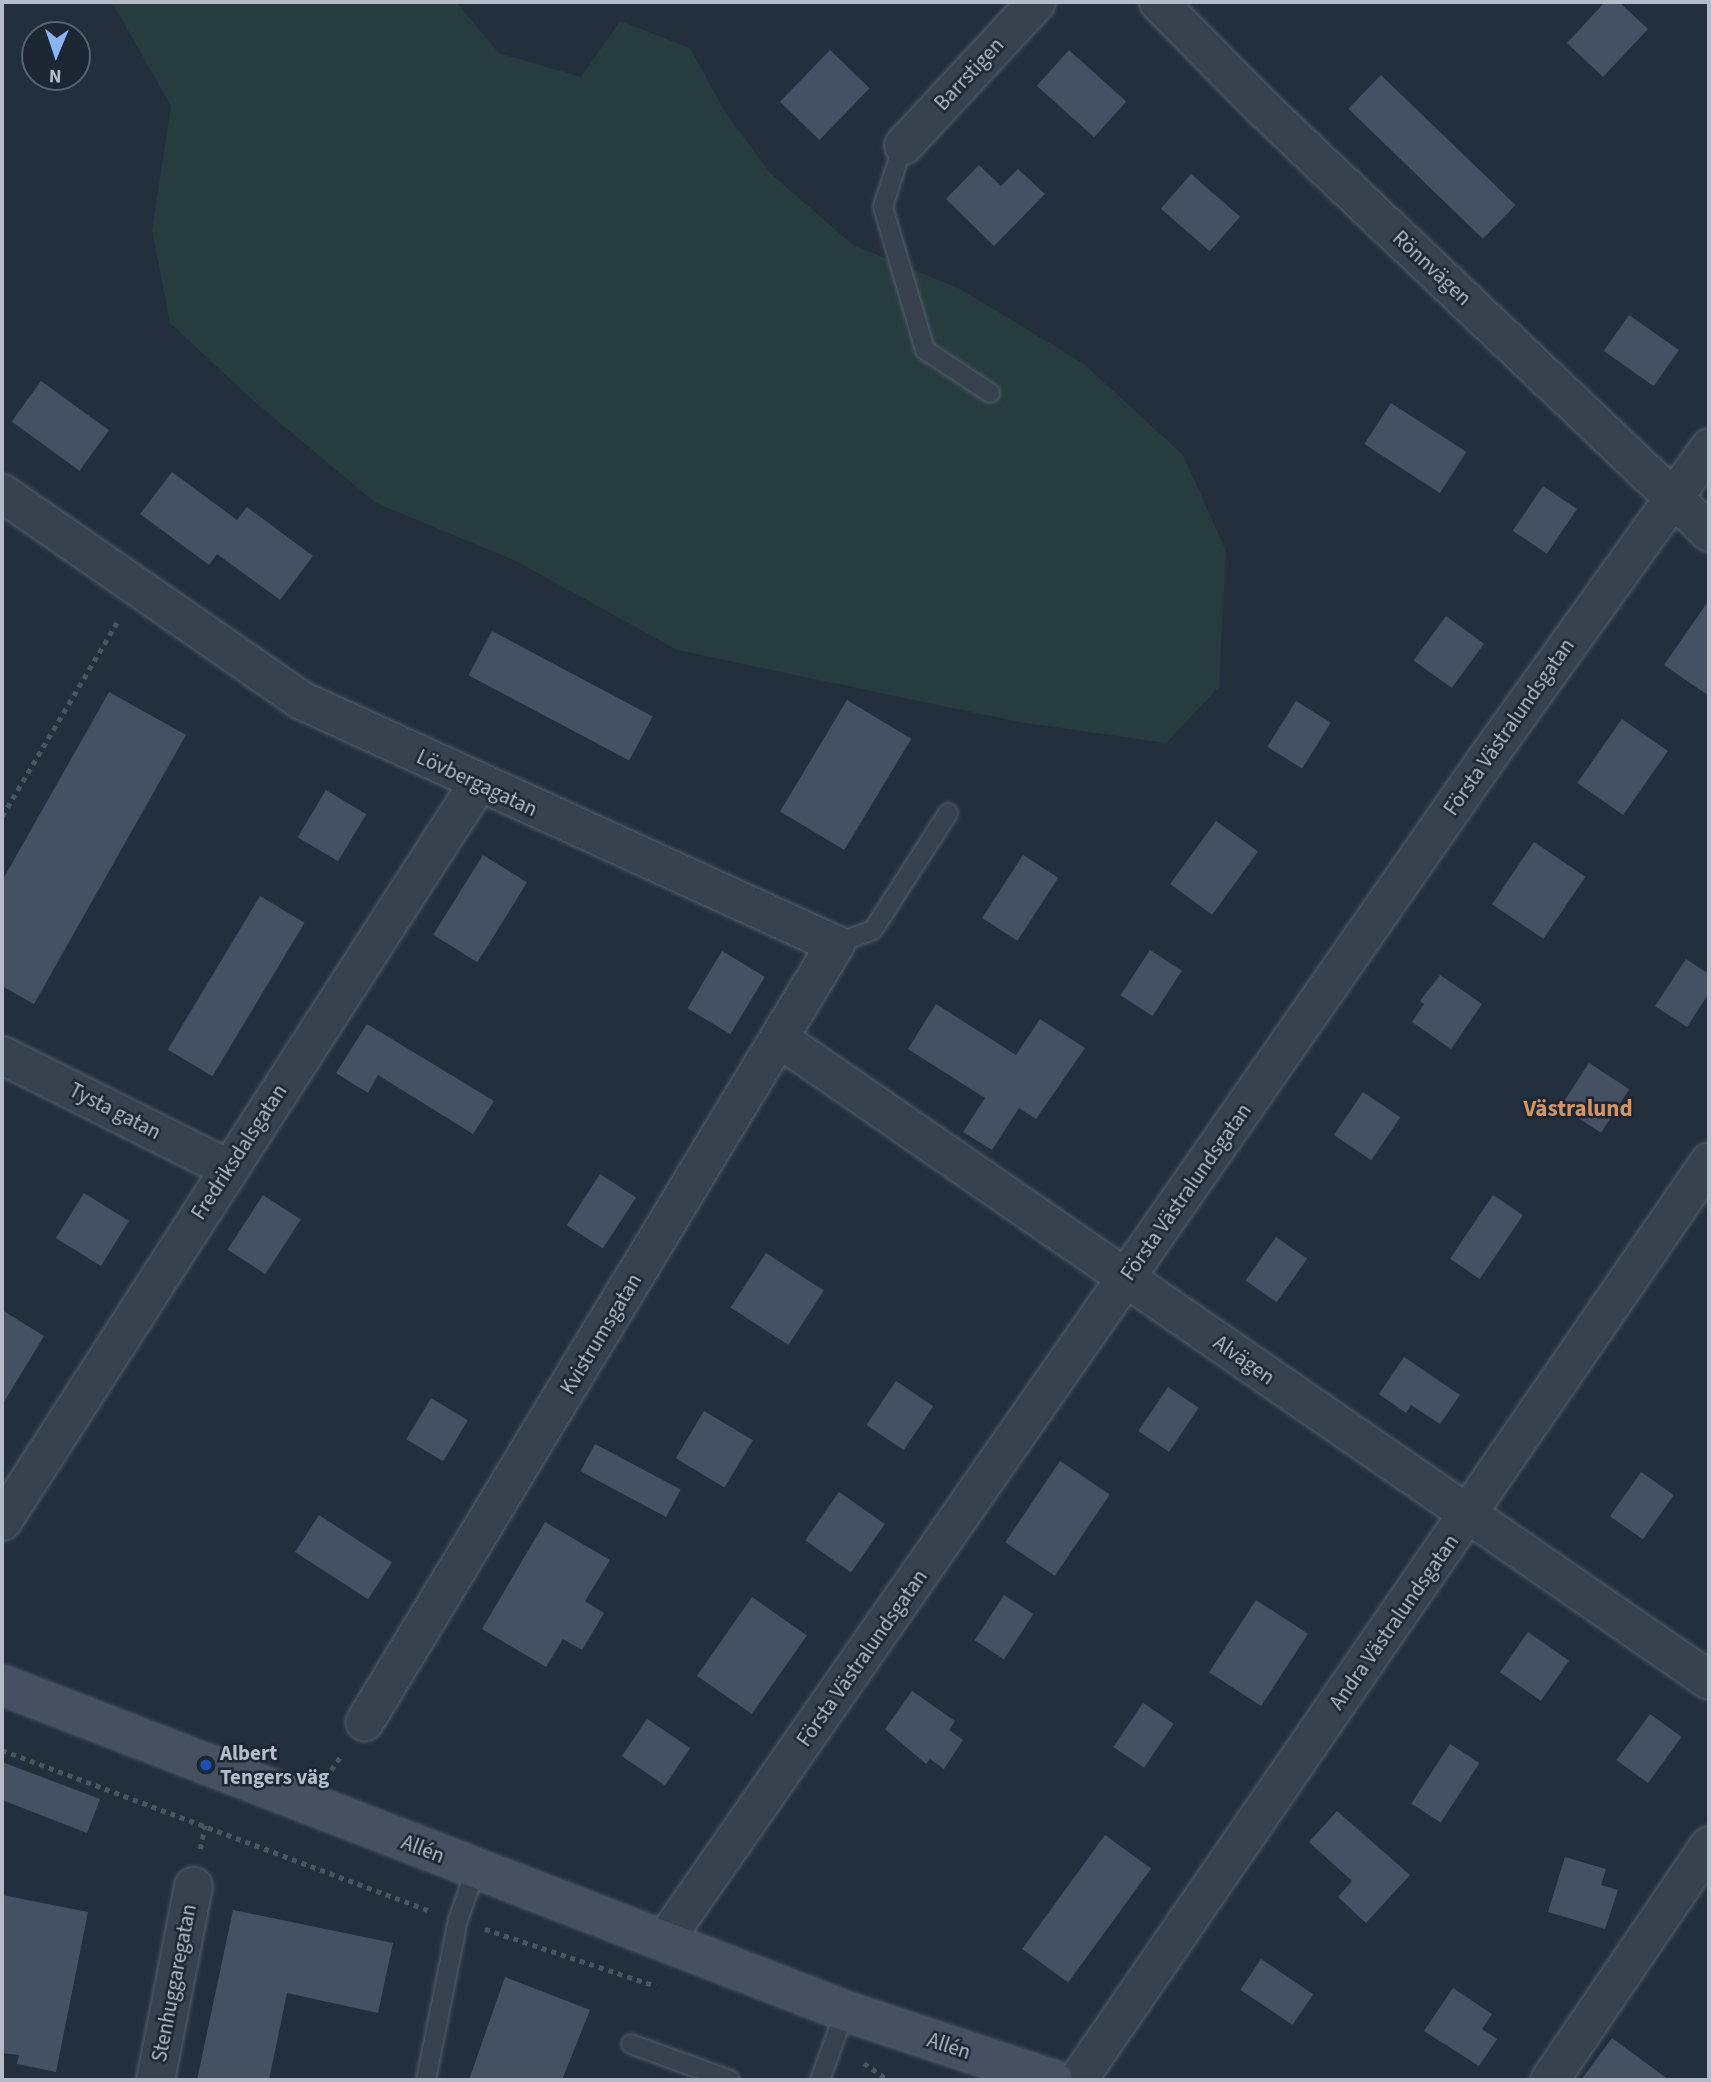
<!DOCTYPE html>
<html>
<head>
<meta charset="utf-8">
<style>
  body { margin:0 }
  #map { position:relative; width:1711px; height:2082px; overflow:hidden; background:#242f3e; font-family:"Source Sans 3",sans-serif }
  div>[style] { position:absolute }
  .green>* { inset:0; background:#263c3f }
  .building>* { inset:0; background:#455162; transform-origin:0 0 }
  .path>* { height:4.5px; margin-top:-2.25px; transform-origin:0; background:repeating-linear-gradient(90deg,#44595c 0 5px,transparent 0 10px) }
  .roads { filter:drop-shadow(0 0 2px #565f6c) drop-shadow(0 0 2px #565f6c) }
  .service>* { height:18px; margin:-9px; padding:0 9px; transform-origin:9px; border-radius:9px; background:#38414e }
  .minor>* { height:37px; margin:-18.5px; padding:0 18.5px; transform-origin:18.5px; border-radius:18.5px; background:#38414e }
  .secondary>* { height:38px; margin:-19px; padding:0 19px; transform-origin:19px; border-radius:19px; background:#465061 }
  .dots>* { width:19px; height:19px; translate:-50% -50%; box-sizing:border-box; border:4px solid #1d2633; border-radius:50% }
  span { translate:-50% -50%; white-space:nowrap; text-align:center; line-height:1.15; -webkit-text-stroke:5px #1d2633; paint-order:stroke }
  .street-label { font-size:21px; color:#b4bcc9 }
  .poi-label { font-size:21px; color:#b4bcc9; font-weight:700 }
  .left { translate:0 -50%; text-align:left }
  .neighbourhood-label { font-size:23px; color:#d59563; font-weight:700 }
  .frame { position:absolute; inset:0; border:4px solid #b4bcc9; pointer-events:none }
  .north { position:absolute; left:21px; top:21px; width:70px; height:70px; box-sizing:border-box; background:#1d2633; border:2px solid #59626f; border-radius:50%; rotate:182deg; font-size:19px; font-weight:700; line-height:28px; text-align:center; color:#b4bcc9 }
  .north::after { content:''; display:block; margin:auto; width:24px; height:32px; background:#8ab4f8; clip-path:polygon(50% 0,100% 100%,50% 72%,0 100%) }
</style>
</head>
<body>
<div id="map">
  <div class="green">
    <div style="clip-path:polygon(112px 2px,456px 2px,499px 53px,581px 77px,620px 21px,690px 48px,725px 112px,770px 173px,853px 245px,960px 289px,1084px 364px,1183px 455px,1226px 551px,1219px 687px,1166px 743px,1019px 722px,677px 650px,516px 561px,376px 503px,255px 402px,170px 323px,152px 230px,171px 106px)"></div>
  </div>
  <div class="building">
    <div style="clip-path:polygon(1605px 2px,1619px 2px,1648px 29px,1603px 77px,1567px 43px)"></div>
    <div style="left:830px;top:50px;width:55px;height:72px;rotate:44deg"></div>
    <div style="left:1069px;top:50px;width:77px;height:48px;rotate:42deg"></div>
    <div style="left:1381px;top:75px;width:187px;height:47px;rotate:44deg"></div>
    <div style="clip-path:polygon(979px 165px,1001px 186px,1018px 169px,1045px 194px,994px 246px,946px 199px)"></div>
    <div style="left:1191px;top:174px;width:65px;height:46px;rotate:41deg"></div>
    <div style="left:1629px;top:315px;width:61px;height:44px;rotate:35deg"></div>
    <div style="left:41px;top:381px;width:84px;height:50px;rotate:36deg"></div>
    <div style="left:1391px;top:403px;width:90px;height:49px;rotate:33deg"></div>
    <div style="clip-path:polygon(172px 472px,237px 520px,247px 507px,313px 556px,280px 600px,217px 554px,209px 565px,140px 514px)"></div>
    <div style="left:1543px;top:486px;width:41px;height:54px;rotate:34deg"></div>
    <div style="clip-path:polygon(1709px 600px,1709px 696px,1664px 665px)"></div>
    <div style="left:1446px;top:616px;width:47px;height:55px;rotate:36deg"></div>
    <div style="left:492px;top:631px;width:182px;height:50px;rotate:28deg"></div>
    <div style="clip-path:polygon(109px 692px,186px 735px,34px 1004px,2px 986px,2px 881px)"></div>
    <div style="left:847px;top:700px;width:75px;height:130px;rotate:31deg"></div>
    <div style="left:1296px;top:701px;width:41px;height:54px;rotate:32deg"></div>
    <div style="left:1622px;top:719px;width:56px;height:78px;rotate:35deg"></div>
    <div style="left:326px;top:790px;width:47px;height:55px;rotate:31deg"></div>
    <div style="left:1216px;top:821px;width:52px;height:78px;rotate:36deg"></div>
    <div style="left:1534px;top:842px;width:62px;height:75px;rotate:34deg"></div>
    <div style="left:483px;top:855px;width:52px;height:94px;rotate:32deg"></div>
    <div style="left:1023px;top:855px;width:42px;height:75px;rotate:33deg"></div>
    <div style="left:260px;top:896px;width:52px;height:179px;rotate:31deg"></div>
    <div style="left:1150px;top:950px;width:38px;height:54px;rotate:33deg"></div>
    <div style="left:722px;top:951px;width:50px;height:67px;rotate:31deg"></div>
    <div style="clip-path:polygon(1686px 959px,1709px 974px,1709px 993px,1687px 1027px,1655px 1006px)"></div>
    <div style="clip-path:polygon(1440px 975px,1482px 1004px,1451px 1049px,1412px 1022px,1424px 1004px,1420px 1001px)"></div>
    <div style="clip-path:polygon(936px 1004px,1016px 1055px,1040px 1019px,1085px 1048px,1036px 1119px,1019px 1108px,992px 1150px,963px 1132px,985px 1098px,908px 1049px)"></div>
    <div style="clip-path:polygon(367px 1024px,494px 1101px,473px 1134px,378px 1075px,368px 1093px,336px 1073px)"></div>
    <div style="left:1589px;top:1063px;width:48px;height:52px;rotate:33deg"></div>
    <div style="left:1363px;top:1092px;width:45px;height:52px;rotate:34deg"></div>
    <div style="left:600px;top:1174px;width:43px;height:61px;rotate:33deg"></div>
    <div style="left:84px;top:1193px;width:53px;height:53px;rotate:32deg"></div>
    <div style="left:263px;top:1195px;width:45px;height:65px;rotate:33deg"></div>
    <div style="left:1493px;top:1195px;width:36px;height:77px;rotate:34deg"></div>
    <div style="left:1276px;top:1237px;width:38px;height:53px;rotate:35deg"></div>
    <div style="left:766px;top:1253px;width:69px;height:65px;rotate:33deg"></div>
    <div style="clip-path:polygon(2px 1310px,44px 1336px,2px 1405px)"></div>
    <div style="clip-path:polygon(1404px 1357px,1460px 1395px,1440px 1424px,1411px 1405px,1406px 1413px,1379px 1394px)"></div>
    <div style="left:896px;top:1381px;width:45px;height:53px;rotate:34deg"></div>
    <div style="left:1168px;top:1387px;width:37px;height:53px;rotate:34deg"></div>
    <div style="left:431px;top:1398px;width:43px;height:48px;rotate:31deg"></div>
    <div style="left:704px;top:1411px;width:57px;height:55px;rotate:31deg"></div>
    <div style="left:595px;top:1444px;width:97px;height:31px;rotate:28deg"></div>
    <div style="left:1060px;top:1461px;width:60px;height:98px;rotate:34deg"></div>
    <div style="left:1641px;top:1472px;width:40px;height:54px;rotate:35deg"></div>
    <div style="left:839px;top:1492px;width:56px;height:59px;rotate:35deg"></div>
    <div style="left:319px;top:1515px;width:87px;height:44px;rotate:33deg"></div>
    <div style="clip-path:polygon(545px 1522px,610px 1560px,585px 1601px,604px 1613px,582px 1650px,563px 1639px,546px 1667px,482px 1629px)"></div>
    <div style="left:1004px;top:1595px;width:35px;height:54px;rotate:33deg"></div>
    <div style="left:752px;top:1597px;width:67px;height:96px;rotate:35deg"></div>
    <div style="left:1256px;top:1600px;width:62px;height:86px;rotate:33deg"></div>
    <div style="left:1528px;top:1632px;width:50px;height:49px;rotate:35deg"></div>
    <div style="clip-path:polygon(912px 1691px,955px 1721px,949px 1730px,963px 1740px,944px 1769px,930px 1759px,926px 1764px,885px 1729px)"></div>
    <div style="left:1143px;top:1703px;width:37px;height:53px;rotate:34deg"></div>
    <div style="left:1650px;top:1714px;width:39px;height:57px;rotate:36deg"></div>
    <div style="left:647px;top:1719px;width:52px;height:45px;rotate:34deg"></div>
    <div style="left:1450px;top:1744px;width:35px;height:71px;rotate:33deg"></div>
    <div style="clip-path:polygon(2px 1762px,100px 1799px,87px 1833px,2px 1800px)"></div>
    <div style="clip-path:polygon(1337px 1811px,1410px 1875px,1366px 1923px,1338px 1897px,1352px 1881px,1309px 1842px)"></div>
    <div style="left:1105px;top:1835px;width:57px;height:141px;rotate:36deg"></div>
    <div style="clip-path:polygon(1565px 1857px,1606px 1869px,1601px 1885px,1618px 1890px,1605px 1929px,1548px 1912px)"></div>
    <div style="clip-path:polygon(2px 1895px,88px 1912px,56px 2072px,17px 2064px,19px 2055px,2px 2053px)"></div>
    <div style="clip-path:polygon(233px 1910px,393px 1943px,378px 2013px,287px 1993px,269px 2080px,197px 2080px)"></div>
    <div style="left:1261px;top:1959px;width:63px;height:37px;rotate:34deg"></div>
    <div style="clip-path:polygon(505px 1977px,590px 2010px,562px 2080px,469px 2080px)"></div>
    <div style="clip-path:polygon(1453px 1988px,1492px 2014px,1482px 2029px,1497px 2039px,1479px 2066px,1424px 2031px)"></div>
    <div style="clip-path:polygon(1612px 2038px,1669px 2080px,1581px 2080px)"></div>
  </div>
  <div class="path">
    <div style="left:2px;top:816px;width:227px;rotate:-59.3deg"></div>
    <div style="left:2px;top:1750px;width:457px;rotate:20.6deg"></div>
    <div style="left:331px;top:1770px;width:19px;rotate:-55deg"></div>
    <div style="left:200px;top:1849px;width:24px;rotate:-78deg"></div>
    <div style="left:485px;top:1929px;width:180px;rotate:18.4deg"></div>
    <div style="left:864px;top:2063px;width:29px;rotate:35deg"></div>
  </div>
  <div class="roads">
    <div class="service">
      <div style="left:903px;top:145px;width:65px;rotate:107.9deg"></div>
      <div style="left:883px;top:207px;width:149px;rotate:73.6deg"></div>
      <div style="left:925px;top:350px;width:78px;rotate:33.5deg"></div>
      <div style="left:835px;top:944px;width:40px;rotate:-20.2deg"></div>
      <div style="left:873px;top:930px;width:139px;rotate:-57.3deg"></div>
      <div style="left:631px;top:2044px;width:105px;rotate:20deg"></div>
      <div style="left:426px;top:2080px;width:163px;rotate:-78.7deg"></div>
      <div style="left:458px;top:1920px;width:54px;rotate:-70.6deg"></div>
      <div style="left:820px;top:2080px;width:73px;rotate:-70.1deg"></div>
    </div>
    <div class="minor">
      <div style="left:1158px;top:2px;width:152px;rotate:45.3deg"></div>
      <div style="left:1265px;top:110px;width:613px;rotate:43.54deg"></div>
      <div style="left:903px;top:145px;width:195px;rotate:-47.1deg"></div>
      <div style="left:2px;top:493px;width:364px;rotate:34.7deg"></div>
      <div style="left:301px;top:700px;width:587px;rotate:24.56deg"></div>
      <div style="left:835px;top:944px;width:909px;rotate:121.19deg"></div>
      <div style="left:780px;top:1039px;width:1129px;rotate:34.61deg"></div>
      <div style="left:2px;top:1055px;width:253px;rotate:26.6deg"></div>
      <div style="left:2px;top:1521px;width:877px;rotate:-57.2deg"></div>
      <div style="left:664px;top:1940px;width:1438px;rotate:-55.17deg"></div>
      <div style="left:1485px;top:760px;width:385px;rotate:-54.4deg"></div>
      <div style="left:155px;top:2080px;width:198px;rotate:-78.9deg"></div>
      <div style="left:1077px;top:2080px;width:1115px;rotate:-55.48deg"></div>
      <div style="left:1549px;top:2080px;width:284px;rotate:-55.8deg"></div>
    </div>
    <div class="secondary">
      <div style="left:2px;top:1685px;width:904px;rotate:21.14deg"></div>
      <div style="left:845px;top:2011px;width:219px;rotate:18.4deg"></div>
    </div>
  </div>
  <div class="dots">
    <div style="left:206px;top:1765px;background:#1a4fb4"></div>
  </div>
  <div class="street-label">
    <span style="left:969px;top:74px;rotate:-47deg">Barrstigen</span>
    <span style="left:1432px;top:268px;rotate:43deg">Rönnvägen</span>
    <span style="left:1509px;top:727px;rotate:-55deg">Första Västralundsgatan</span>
    <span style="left:477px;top:783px;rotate:25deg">Lövbergagatan</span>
    <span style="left:115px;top:1111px;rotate:27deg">Tysta gatan</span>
    <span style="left:239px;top:1152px;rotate:-57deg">Fredriksdalsgatan</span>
    <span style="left:1186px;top:1192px;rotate:-55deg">Första Västralundsgatan</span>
    <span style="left:601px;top:1334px;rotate:-59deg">Kvistrumsgatan</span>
    <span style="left:1244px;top:1360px;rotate:35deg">Alvägen</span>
    <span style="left:1394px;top:1622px;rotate:-55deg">Andra Västralundsgatan</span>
    <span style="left:862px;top:1658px;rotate:-55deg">Första Västralundsgatan</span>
    <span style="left:423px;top:1849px;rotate:21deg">Allén</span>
    <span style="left:174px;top:1983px;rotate:-79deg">Stenhuggaregatan</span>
    <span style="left:949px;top:2046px;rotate:18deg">Allén</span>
  </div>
  <div class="poi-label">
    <span class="left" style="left:220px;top:1765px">Albert<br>Tengers väg</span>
  </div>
  <div class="neighbourhood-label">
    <span style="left:1578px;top:1109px">Västralund</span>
  </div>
  <div class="frame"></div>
  <div class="north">N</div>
</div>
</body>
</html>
